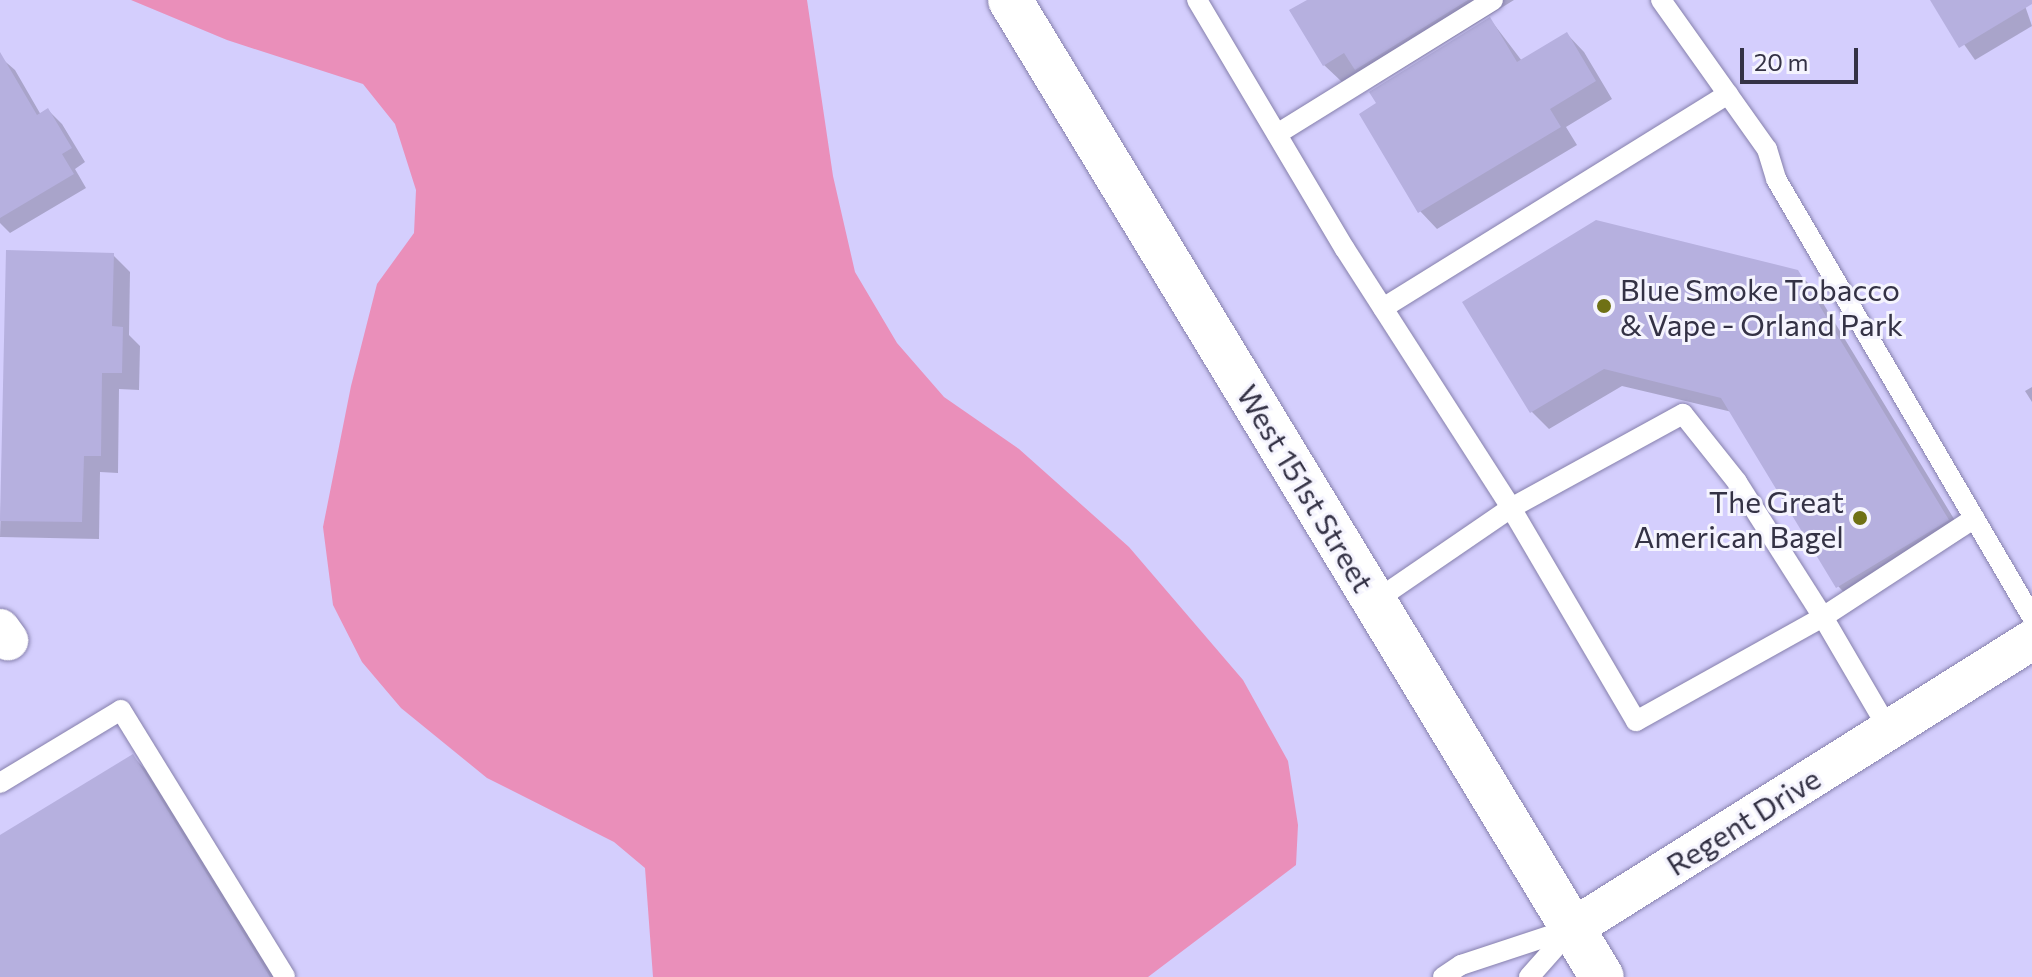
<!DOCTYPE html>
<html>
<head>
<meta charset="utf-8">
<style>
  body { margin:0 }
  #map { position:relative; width:2032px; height:977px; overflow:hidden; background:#d4cefd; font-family:Commissioner,sans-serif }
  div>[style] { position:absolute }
  .water>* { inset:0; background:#ea8fba }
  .shadow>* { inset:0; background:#0003 }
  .building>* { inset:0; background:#b6b0df }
  .roads { filter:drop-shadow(0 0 2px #8680ac) drop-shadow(0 0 2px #8680ac) }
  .lane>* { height:20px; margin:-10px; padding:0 10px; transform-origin:10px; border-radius:10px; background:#fff }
  .street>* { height:40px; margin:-20px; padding:0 20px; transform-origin:20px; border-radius:20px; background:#fff }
  .secondary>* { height:44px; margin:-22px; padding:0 22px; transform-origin:22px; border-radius:22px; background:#fff }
  .dots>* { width:22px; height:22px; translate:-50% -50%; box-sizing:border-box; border:4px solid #f5f4fe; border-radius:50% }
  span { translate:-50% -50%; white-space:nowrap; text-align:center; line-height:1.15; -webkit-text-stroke:6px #f5f4fe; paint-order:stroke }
  .poi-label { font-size:30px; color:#343245 }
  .left { translate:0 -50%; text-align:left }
  .right { translate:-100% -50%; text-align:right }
  .street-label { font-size:30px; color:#343245 }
  .scale { position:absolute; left:1740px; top:48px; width:118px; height:36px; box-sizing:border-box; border:4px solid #343245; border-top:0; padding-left:10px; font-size:24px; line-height:28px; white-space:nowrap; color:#343245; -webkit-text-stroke:6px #f5f4fe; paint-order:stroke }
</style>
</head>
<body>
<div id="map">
  <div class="water">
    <div style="clip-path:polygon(131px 0,807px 0,833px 176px,855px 272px,897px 343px,944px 397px,1019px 449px,1129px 547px,1243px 680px,1288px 761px,1298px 825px,1296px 865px,1148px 977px,653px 977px,645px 868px,614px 842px,487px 778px,401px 708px,362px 662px,333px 605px,323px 527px,351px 386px,377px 284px,414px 233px,416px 190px,395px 124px,363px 84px,227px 40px)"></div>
  </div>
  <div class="shadow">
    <div style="clip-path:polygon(1310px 0,1514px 0,1374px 86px,1359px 71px,1342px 82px,1324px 65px)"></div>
    <div style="clip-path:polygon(1933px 0,2023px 0,2032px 26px,1975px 60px)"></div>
    <div style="clip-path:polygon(1490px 19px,1522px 61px,1567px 34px,1584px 52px,1612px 99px,1566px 127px,1577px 145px,1437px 229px,1420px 211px)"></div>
    <div style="clip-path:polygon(0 57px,15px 70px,41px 115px,48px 110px,62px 124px,85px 162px,75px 169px,86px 188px,10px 233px,0 223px)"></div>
    <div style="clip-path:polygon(8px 252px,113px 255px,130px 272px,129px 335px,140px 346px,139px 390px,119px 389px,118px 473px,100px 472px,99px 539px,0 537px)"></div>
    <div style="clip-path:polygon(1797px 272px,1815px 290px,1965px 537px,1855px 604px,1838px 586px,1732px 412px,1622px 386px,1549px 429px,1532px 412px,1465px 302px)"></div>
    <div style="clip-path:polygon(2032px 387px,2032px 402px,2025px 391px)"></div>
    <div style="clip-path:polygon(132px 756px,146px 770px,274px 977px,0 977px,0 837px)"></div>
  </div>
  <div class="building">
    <div style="clip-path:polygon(1307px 0,1468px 0,1355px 70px,1344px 53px,1323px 66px,1289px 10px)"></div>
    <div style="clip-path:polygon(1930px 0,2032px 0,2032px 4px,1959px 48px)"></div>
    <div style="clip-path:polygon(1490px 17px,1517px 62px,1567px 32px,1596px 81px,1550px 109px,1561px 127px,1418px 213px,1359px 114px,1376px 103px,1369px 92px)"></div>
    <div style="clip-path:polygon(0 52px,37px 115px,48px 108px,72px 148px,62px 154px,74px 174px,0 218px)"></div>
    <div style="clip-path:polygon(1596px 220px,1798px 270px,1949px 520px,1836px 588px,1721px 398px,1604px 369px,1530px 413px,1462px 302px)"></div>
    <div style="clip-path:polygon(6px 250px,114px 253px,112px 326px,123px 327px,122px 373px,102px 373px,101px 456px,84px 456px,82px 522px,0 521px)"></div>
    <div style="clip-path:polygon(133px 754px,270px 977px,0 977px,0 835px)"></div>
  </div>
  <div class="roads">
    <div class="lane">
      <div style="left:1197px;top:0;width:290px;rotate:59.3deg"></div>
      <div style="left:1345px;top:249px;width:308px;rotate:57.3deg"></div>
      <div style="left:1511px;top:508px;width:196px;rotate:-28.7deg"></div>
      <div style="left:1683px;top:414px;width:87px;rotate:51.5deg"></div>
      <div style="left:1737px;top:482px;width:160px;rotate:57.5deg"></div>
      <div style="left:1823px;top:617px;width:214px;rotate:150.9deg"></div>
      <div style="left:1636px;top:721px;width:247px;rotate:-120.4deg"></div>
      <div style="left:1511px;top:508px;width:165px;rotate:145.6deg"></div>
      <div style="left:1661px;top:0;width:183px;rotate:54.6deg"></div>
      <div style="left:1767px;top:149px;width:31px;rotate:73deg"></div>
      <div style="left:1776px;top:179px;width:507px;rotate:59.69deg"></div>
      <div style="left:1277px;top:134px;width:254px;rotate:-31.8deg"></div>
      <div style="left:1383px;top:308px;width:406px;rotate:-31.8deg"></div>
      <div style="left:1889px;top:730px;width:131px;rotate:-120.3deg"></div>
      <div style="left:1823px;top:617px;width:181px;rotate:-33.1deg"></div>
      <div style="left:0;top:783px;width:141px;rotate:-31.1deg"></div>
      <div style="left:121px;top:710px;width:313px;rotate:58.4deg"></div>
      <div style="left:1443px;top:977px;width:22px;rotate:-34deg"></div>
      <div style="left:1461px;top:965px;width:118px;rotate:-18.3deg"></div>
      <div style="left:1529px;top:977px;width:62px;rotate:-48.3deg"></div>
    </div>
    <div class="street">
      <div style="left:0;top:629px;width:14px;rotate:54deg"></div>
      <div style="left:1573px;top:928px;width:542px;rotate:-32.11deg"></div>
    </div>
    <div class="secondary">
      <div style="left:1010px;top:0;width:1142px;rotate:58.79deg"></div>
    </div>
  </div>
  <div class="dots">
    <div style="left:1604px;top:306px;background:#6f7115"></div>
    <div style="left:1860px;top:518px;background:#6f7115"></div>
  </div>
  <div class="poi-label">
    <span class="left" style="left:1620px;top:306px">Blue Smoke Tobacco<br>&amp; Vape - Orland Park</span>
    <span class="right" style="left:1844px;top:518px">The Great<br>American Bagel</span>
  </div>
  <div class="street-label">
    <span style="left:1306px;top:488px;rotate:59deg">West 151st Street</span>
    <span style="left:1743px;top:821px;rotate:-32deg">Regent Drive</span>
  </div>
  <div class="scale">20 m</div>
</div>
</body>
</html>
